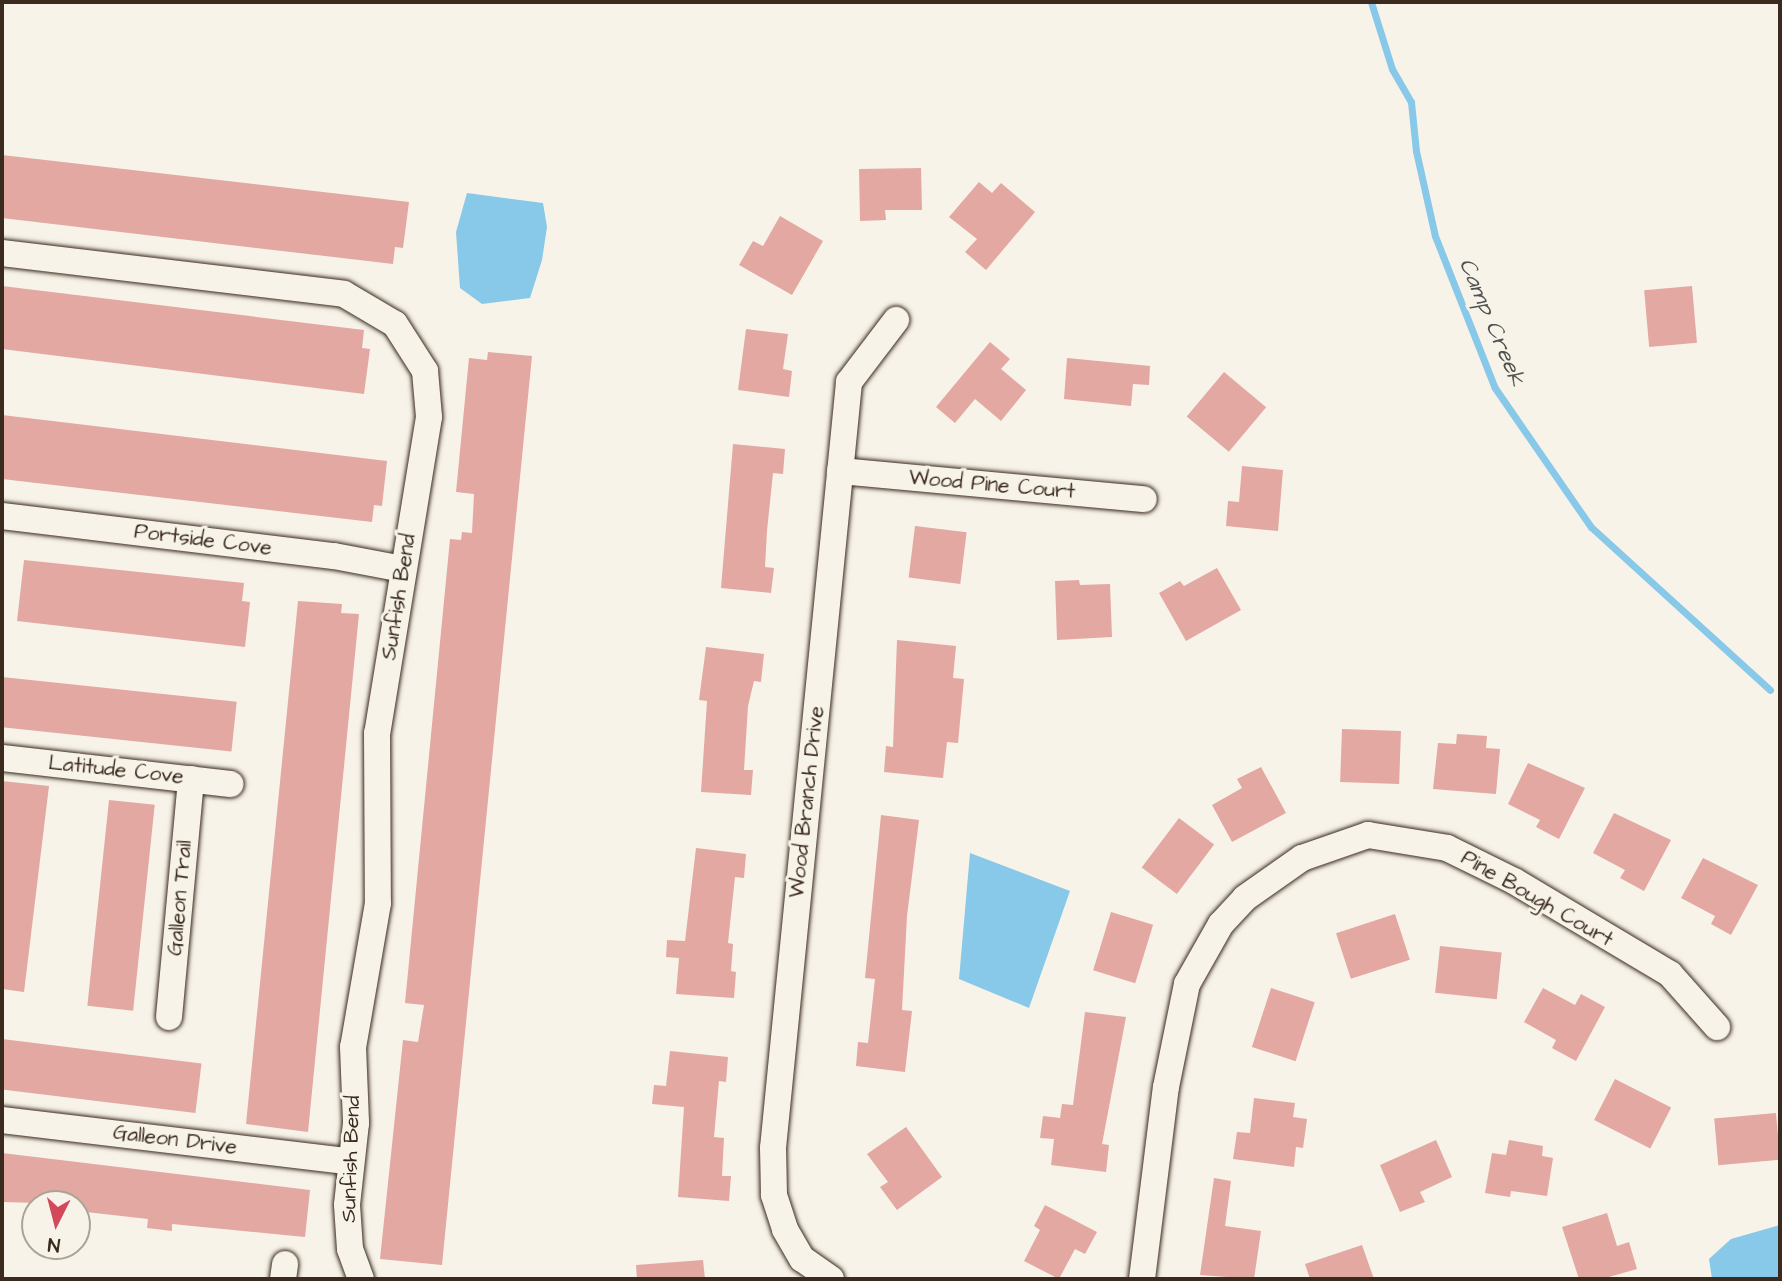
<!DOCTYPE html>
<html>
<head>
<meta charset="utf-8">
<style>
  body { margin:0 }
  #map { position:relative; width:1782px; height:1281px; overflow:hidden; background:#f7f3e8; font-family:"Architects Daughter",sans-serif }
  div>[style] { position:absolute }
  .water>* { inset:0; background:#88c8e9 }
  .stream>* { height:7px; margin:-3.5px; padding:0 3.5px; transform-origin:3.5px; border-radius:3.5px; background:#88c8e9 }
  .building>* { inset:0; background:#e3a8a2; transform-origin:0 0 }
  .roads { filter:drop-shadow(0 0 2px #3b2a1e) drop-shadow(0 0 2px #3b2a1e) }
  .street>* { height:26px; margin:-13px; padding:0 13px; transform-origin:13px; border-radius:13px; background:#f7f3e8 }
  span { translate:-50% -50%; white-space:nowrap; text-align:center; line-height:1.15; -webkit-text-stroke:6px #f7f3e8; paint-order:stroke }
  .street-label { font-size:21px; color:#3b2a1e }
  .water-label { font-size:23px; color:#4e5251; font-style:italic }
  .frame { position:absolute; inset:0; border:4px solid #3b2a1e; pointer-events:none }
  .north { position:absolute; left:21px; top:1190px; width:70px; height:70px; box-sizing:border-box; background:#f7f3e8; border:2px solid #aca397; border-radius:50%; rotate:186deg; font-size:19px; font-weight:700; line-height:28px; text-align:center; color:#3b2a1e }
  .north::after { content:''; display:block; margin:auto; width:24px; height:32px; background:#d1495b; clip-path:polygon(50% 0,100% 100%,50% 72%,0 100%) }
</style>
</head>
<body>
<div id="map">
  <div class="water">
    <div style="clip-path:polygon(467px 193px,543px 203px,547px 227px,542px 260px,530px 298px,482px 304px,460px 288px,456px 232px)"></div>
    <div style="clip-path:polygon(970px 853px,1070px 891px,1029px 1008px,959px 979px)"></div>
    <div style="clip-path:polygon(1780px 1225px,1780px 1279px,1712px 1279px,1709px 1259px,1731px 1239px)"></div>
  </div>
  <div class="stream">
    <div style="left:1371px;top:2px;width:70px;rotate:72.6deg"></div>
    <div style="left:1392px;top:69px;width:38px;rotate:60deg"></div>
    <div style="left:1411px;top:102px;width:49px;rotate:84.2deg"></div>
    <div style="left:1416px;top:151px;width:87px;rotate:77.4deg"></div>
    <div style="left:1435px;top:236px;width:163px;rotate:68.5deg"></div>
    <div style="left:1495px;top:388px;width:169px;rotate:55.4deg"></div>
    <div style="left:1591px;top:527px;width:242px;rotate:42.3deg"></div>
  </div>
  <div class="building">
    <div style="clip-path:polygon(2px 155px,409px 202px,403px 248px,395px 247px,393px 264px,2px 218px)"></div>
    <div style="clip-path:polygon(921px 168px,922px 210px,885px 210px,886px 220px,860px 221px,859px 169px)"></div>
    <div style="clip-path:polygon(979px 182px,992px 193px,1001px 183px,1035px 212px,986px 270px,965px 252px,977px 239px,949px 217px)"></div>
    <div style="clip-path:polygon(780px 216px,823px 241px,792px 295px,739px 265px,753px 241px,763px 246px)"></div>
    <div style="clip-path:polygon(2px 286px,364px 330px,362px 348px,370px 349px,364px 394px,2px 349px)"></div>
    <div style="left:1692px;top:286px;width:57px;height:48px;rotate:85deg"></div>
    <div style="clip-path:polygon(746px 329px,788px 334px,783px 369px,792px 371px,789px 397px,738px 390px)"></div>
    <div style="clip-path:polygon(990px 342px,1010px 359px,1001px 369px,1026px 390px,1001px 421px,975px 399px,955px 423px,936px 407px)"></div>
    <div style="clip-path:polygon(488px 352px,532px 356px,442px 1265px,380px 1259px,403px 1040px,418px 1042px,424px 1005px,405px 1003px,450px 539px,461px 540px,462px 532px,472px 533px,474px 494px,456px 492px,469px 358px,487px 360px)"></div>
    <div style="clip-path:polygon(1067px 358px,1150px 366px,1149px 385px,1133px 384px,1131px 406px,1064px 399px)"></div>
    <div style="left:1224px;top:372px;width:55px;height:58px;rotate:40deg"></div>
    <div style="clip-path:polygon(2px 415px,387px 461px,382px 506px,374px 505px,372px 522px,2px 479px)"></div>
    <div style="clip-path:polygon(733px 444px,785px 449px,783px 474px,773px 473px,767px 531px,765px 567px,774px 568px,771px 593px,721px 588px)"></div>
    <div style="clip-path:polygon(1242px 466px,1283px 470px,1278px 531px,1226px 526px,1228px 501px,1239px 502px)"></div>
    <div style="left:915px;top:526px;width:52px;height:52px;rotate:7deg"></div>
    <div style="clip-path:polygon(24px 560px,244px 583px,242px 601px,250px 602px,245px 647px,17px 621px)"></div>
    <div style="clip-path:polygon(1217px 568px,1241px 610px,1186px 641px,1159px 593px,1180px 581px,1184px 586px)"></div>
    <div style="clip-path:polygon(1079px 580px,1080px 585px,1110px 584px,1112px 637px,1057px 640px,1055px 581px)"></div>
    <div style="clip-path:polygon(298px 601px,342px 604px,341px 613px,359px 614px,308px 1132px,246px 1124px)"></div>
    <div style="clip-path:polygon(897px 640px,956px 646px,953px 678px,964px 679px,958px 743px,947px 742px,943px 778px,884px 772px,886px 746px,893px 747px)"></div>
    <div style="clip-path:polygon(706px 647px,764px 654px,761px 682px,754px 681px,748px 706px,744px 770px,753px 770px,751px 795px,701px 792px,707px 701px,699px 700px)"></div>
    <div style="left:2px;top:677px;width:236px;height:50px;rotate:6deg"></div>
    <div style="left:1342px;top:729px;width:59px;height:53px;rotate:2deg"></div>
    <div style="clip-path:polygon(1457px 734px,1487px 736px,1486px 748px,1500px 749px,1496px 794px,1433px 789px,1438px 743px,1456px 744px)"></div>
    <div style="clip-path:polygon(1528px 763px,1585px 788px,1559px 839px,1536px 827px,1540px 820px,1508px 804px)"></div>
    <div style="clip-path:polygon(1261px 767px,1286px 813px,1232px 842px,1212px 805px,1242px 788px,1237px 779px)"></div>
    <div style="clip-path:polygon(2px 781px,49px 786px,24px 992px,2px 989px)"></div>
    <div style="left:109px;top:800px;width:46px;height:207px;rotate:6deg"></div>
    <div style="clip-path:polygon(1614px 813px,1671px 840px,1644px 891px,1620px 878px,1625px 870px,1593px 853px)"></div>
    <div style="clip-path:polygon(881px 815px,919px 820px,907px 916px,902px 1010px,912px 1011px,905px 1072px,856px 1066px,858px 1042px,868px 1043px,875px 979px,865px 978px)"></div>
    <div style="left:1179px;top:818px;width:44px;height:62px;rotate:37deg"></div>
    <div style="clip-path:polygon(696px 848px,746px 854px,744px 878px,735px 877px,728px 943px,733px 944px,731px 971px,736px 972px,734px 998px,676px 994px,679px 958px,666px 957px,667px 940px,685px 941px)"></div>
    <div style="clip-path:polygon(1703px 858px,1758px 885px,1731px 935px,1711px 924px,1715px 916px,1681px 898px)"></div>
    <div style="left:1111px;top:912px;width:44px;height:61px;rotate:17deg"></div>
    <div style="left:1395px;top:914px;width:48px;height:62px;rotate:72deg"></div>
    <div style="left:1440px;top:946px;width:62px;height:47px;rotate:6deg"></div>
    <div style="left:1271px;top:988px;width:46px;height:62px;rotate:18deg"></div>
    <div style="clip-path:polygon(1543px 988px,1575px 1005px,1581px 994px,1605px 1007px,1576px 1061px,1552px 1048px,1556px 1040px,1524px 1022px)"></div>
    <div style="clip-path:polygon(1085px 1012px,1126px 1017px,1102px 1144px,1109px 1145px,1106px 1172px,1051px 1165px,1054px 1139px,1040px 1138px,1043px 1116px,1060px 1118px,1062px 1104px,1073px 1105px)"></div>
    <div style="left:2px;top:1039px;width:201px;height:50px;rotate:7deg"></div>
    <div style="clip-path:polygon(670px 1051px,728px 1057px,726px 1082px,719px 1081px,714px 1137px,724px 1138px,722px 1176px,731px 1176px,729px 1201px,678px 1197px,684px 1107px,652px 1104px,654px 1085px,666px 1086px)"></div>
    <div style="left:1615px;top:1079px;width:63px;height:46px;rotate:27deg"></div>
    <div style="clip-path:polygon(1254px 1098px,1295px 1103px,1293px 1117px,1307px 1119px,1303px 1148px,1296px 1147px,1294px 1167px,1233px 1159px,1237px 1132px,1250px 1133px)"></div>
    <div style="left:1776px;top:1113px;width:47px;height:62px;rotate:85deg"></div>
    <div style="clip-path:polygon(906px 1127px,942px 1177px,897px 1210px,880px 1187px,888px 1182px,867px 1154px)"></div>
    <div style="clip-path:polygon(1436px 1140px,1452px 1177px,1420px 1192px,1425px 1202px,1400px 1212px,1380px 1165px)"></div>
    <div style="clip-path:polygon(1509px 1140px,1543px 1146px,1542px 1156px,1553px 1158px,1547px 1196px,1511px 1191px,1510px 1197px,1485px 1193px,1492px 1153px,1506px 1155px)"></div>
    <div style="clip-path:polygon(2px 1153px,310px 1190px,305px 1237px,172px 1224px,172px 1231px,147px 1228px,148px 1219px,77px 1211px,77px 1204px,2px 1202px)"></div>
    <div style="clip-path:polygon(1214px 1178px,1231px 1181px,1225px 1226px,1261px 1231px,1254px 1279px,1200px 1275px)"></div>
    <div style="clip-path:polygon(1045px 1205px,1097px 1232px,1085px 1254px,1075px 1249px,1059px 1279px,1024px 1261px,1040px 1230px,1034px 1226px)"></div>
    <div style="clip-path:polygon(1607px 1213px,1617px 1246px,1629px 1242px,1637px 1269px,1602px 1279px,1579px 1279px,1562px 1227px)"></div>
    <div style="clip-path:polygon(1362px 1245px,1374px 1279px,1310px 1279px,1305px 1264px)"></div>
    <div style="clip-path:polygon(703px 1260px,705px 1279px,637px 1279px,636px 1265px)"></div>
  </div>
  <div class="roads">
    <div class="street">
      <div style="left:2px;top:253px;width:344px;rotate:6.8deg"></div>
      <div style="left:344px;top:294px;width:59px;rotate:30.5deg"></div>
      <div style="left:395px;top:324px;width:56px;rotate:57.4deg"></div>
      <div style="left:425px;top:371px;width:46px;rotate:85deg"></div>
      <div style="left:429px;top:417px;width:320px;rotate:99.3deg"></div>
      <div style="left:377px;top:733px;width:170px;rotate:89.7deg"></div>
      <div style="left:378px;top:903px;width:146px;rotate:99.8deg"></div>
      <div style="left:353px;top:1047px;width:76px;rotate:87.7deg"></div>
      <div style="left:356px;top:1123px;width:82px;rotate:96.3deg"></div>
      <div style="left:347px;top:1205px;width:44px;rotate:86.1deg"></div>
      <div style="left:350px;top:1249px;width:32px;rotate:70deg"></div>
      <div style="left:840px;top:471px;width:305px;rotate:5.3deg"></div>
      <div style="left:2px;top:516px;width:334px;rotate:6.9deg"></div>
      <div style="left:334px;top:556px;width:70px;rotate:10.7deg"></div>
      <div style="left:2px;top:758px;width:230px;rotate:6.5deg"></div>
      <div style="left:169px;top:1017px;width:239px;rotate:-84.7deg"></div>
      <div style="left:2px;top:1120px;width:348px;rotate:6.8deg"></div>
      <div style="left:283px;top:1279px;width:15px;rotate:-82deg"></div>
      <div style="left:831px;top:1279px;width:35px;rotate:-145deg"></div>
      <div style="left:802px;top:1259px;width:34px;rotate:-120deg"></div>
      <div style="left:785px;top:1229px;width:36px;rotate:-108deg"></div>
      <div style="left:774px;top:1195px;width:47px;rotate:-91.2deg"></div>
      <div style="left:773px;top:1148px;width:770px;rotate:-84.33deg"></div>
      <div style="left:849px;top:382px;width:78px;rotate:-52.8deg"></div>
      <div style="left:1142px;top:1279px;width:193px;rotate:-82.9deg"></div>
      <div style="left:1166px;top:1087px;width:105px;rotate:-78.5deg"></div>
      <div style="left:1187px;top:984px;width:69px;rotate:-60.5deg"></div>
      <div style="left:1221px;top:924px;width:35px;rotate:-47deg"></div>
      <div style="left:1245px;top:898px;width:70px;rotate:-35.1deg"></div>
      <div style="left:1302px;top:858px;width:70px;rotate:-19.2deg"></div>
      <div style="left:1368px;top:835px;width:80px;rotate:9.3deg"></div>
      <div style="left:1447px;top:848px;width:75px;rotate:26.2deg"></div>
      <div style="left:1514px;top:881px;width:182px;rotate:30.8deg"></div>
      <div style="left:1670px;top:974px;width:71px;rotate:48.4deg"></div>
    </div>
  </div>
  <div class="street-label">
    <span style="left:992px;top:485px;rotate:5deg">Wood Pine Court</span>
    <span style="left:203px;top:540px;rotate:7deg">Portside Cove</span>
    <span style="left:399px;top:597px;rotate:-81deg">Sunfish Bend</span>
    <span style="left:116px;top:770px;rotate:6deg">Latitude Cove</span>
    <span style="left:807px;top:802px;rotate:-84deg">Wood Branch Drive</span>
    <span style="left:180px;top:898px;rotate:-85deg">Galleon Trail</span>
    <span style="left:1537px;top:899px;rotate:30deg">Pine Bough Court</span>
    <span style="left:175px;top:1140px;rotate:7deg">Galleon Drive</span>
    <span style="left:351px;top:1159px;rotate:-88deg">Sunfish Bend</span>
  </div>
  <div class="water-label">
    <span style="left:1492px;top:322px;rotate:67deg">Camp Creek</span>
  </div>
  <div class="frame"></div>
  <div class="north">N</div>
</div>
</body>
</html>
